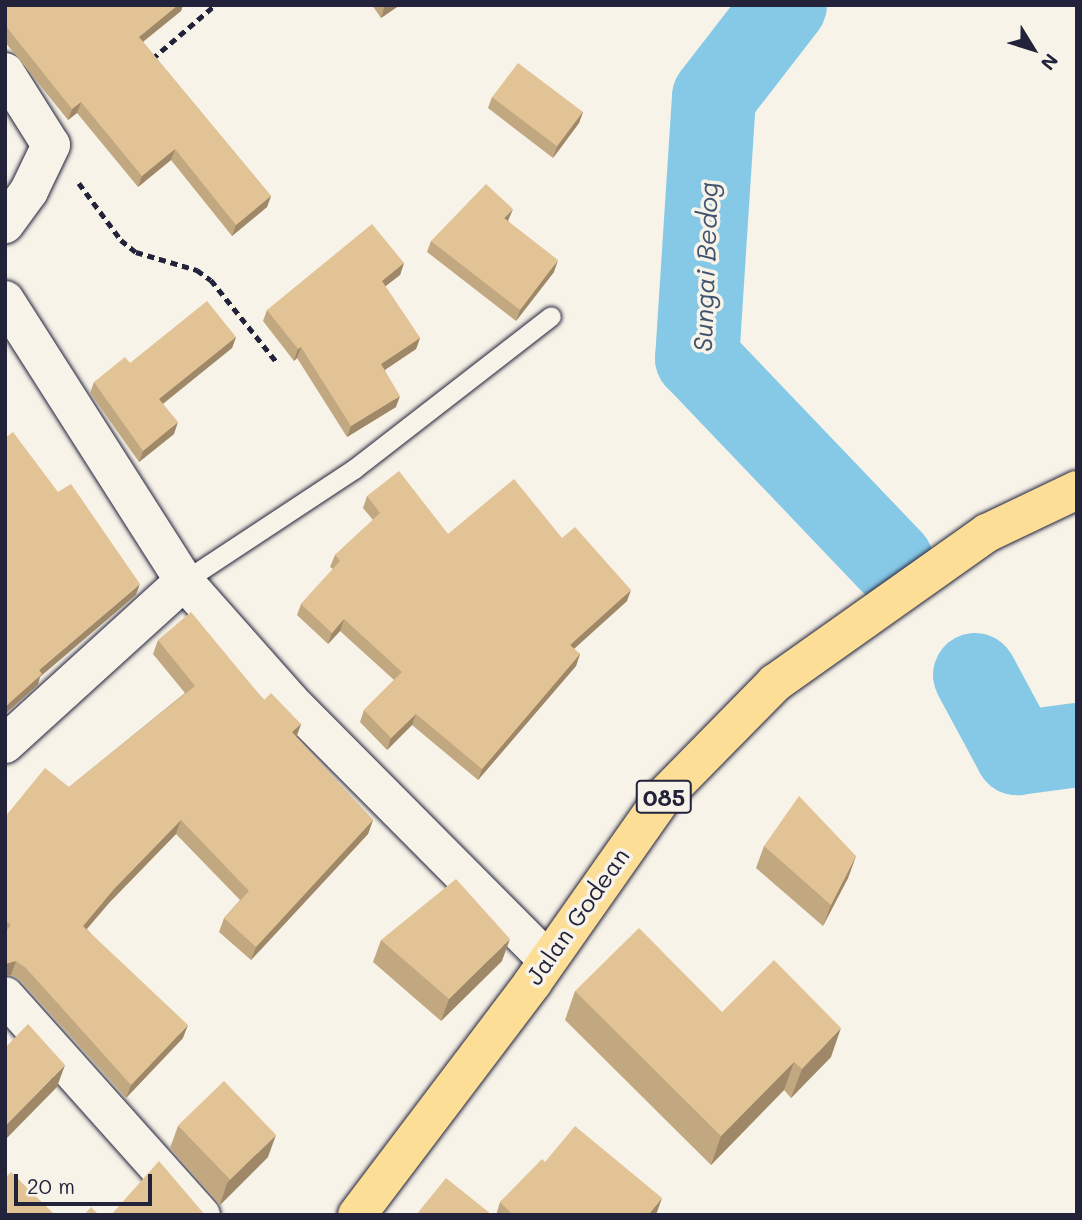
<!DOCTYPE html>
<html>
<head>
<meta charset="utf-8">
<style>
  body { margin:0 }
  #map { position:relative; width:1082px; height:1220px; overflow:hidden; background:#f7f3e8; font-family:Mali,sans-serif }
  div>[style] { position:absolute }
  .river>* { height:84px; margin:-42px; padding:0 42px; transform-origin:42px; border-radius:42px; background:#86c9e7 }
  .path>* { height:4.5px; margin-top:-2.25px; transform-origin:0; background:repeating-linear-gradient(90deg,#22223b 0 7px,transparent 0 12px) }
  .roads { filter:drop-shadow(0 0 2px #22223b) drop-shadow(0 0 2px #22223b) }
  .lane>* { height:19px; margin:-9.5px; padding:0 9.5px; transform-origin:9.5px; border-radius:9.5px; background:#f7f3e8 }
  .street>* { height:38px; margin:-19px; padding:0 19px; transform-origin:19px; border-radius:19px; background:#f7f3e8 }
  .primary>* { height:38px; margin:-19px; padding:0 19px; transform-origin:19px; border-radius:19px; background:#fcde96 }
  .wall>* { inset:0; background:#c2a880 }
  .shaded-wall>* { inset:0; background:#9e8868 }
  .building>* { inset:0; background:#e2c395; transform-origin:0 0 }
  span { translate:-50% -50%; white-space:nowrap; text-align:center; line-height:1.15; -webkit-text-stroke:7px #f7f3e8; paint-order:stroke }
  .shield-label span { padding:2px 5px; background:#f7f3e8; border:2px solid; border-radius:5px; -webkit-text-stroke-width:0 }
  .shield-label { font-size:23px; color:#22223b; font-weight:700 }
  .street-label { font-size:24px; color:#22223b }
  .water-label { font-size:26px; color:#40546f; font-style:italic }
  .frame { position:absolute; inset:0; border:7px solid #22223b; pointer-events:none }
  .north { position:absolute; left:998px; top:14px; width:70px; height:70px; -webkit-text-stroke:5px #f7f3e8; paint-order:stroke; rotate:128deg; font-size:19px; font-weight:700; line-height:28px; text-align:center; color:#22223b }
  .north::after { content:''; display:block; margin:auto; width:24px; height:32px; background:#22223b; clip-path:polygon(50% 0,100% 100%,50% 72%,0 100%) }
  .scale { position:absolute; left:14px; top:1174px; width:138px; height:32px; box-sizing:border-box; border:4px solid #22223b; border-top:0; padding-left:9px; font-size:21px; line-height:24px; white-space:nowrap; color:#22223b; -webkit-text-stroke:5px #f7f3e8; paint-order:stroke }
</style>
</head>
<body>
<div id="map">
  <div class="river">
    <div style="left:785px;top:5px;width:116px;rotate:127.7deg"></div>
    <div style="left:714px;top:97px;width:262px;rotate:93.7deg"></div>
    <div style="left:697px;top:358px;width:282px;rotate:46.3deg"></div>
    <div style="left:975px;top:675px;width:89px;rotate:61.7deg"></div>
    <div style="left:1017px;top:753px;width:61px;rotate:-7.6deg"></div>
  </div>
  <div class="path">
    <div style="left:152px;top:59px;width:83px;rotate:-40.6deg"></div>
    <div style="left:79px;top:183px;width:71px;rotate:53.6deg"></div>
    <div style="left:121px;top:240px;width:19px;rotate:39deg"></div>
    <div style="left:136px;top:252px;width:64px;rotate:16.4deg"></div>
    <div style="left:197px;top:270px;width:17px;rotate:36deg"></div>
    <div style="left:211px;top:280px;width:104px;rotate:51.3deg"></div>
  </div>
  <div class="roads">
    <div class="lane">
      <div style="left:184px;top:581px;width:204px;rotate:-33.4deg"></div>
      <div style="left:354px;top:469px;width:249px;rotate:-37.8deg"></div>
    </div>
    <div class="street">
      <div style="left:5px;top:72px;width:86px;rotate:57.8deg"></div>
      <div style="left:51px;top:145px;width:51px;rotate:115.6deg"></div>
      <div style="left:29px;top:191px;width:41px;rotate:126deg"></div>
      <div style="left:5px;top:300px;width:333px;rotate:57.5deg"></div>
      <div style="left:184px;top:581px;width:160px;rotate:48.5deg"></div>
      <div style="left:290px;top:701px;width:365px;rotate:45.2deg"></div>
      <div style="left:5px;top:744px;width:242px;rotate:-42.3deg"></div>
      <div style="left:5px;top:996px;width:294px;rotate:48.2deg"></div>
    </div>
    <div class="primary">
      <div style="left:357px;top:1215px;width:292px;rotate:-52.9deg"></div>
      <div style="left:533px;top:982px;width:226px;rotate:-54.9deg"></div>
      <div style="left:663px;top:797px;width:160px;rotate:-45.5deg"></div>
      <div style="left:775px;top:683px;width:260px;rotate:-35.3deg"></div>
      <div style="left:987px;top:533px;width:100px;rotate:-25.5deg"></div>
    </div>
  </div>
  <div class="wall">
    <div style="clip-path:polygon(5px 5px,183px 5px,181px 11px,143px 42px,271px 196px,267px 207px,232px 236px,171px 160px,138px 187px,77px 113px,68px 120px,5px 42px)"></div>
    <div style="clip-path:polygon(372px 5px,400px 5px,381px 18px)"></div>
    <div style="clip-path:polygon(492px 97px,583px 112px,579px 123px,553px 158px,488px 108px)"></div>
    <div style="clip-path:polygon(508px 221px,554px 272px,516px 321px,427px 252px,431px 241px)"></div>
    <div style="clip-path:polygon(404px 263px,400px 275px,385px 286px,420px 338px,416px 349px,385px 370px,396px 407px,347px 437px,297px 358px,294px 361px,263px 321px,267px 310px)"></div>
    <div style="clip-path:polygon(236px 337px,232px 348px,163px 404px,174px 434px,139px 462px,90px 393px,94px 382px,130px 363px)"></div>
    <div style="clip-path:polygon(367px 496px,448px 534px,562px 538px,627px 601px,574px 649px,580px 654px,576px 666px,478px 780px,412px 725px,387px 750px,360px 722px,364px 710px,394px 680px,340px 631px,328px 644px,297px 615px,301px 604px,333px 569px,330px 567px,335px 555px,373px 520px,363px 508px)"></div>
    <div style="clip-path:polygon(158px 640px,264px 700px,301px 724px,296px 737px,373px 820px,368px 834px,251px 960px,219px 932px,224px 918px,240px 900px,176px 834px,109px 903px,87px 929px,183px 1038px,126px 1098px,21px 981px,11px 975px,5px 976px,5px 817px,69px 787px,185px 693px,153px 654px)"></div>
    <div style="clip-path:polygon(764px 846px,856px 856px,848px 878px,823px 926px,756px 868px)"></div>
    <div style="clip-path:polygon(381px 940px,502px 961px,441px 1021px,373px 962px)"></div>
    <div style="clip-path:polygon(575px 991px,722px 1012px,831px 1057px,791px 1098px,784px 1090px,711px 1165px,565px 1020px)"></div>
    <div style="clip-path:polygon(178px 1126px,268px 1157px,220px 1205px,170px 1148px)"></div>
    <div style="clip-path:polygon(545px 1162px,656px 1215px,496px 1215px,500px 1202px)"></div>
  </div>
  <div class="shaded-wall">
    <div style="clip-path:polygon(178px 5px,183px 5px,181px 11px,135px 48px,139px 37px)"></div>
    <div style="clip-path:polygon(385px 5px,400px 5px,381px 18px)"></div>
    <div style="clip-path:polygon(81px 102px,77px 113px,68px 120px,72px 109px)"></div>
    <div style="clip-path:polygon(583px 112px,579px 123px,553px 158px,557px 147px)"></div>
    <div style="clip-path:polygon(175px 149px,171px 160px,138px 187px,142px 176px)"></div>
    <div style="clip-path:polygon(271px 196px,267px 207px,232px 236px,236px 225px)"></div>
    <div style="clip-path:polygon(513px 209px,508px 221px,500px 230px,504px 218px)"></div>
    <div style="clip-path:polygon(558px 260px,554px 272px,516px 321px,520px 310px)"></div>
    <div style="clip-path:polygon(404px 263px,400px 275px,378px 292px,382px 281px)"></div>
    <div style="clip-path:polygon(236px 337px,232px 348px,155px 410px,159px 399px)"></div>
    <div style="clip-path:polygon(420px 338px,416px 349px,377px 375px,381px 364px)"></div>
    <div style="clip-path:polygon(301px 347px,297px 358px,294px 361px,298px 349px)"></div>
    <div style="clip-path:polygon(400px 396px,396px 407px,347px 437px,351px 426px)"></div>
    <div style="clip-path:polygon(178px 422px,174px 434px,139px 462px,143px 451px)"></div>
    <div style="clip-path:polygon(140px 584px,136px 595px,40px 677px,38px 685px,5px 714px,5px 707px,39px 670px)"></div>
    <div style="clip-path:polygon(631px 590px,627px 601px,566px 656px,570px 645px)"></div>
    <div style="clip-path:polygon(344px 619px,340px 631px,328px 644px,332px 633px)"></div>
    <div style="clip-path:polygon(580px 654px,576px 666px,478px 780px,482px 769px)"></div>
    <div style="clip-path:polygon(416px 714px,412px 725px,387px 750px,391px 738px)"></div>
    <div style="clip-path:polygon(301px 724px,296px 738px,292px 732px)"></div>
    <div style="clip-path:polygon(181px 820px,176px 834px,109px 903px,78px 939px,83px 926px,114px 889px)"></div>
    <div style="clip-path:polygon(373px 820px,368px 834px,251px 960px,256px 947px)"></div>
    <div style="clip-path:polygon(856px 856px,848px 878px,823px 926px,831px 905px)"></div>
    <div style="clip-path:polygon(510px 939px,502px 961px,441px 1021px,449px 999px)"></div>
    <div style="clip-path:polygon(16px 961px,11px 975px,5px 976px,5px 964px)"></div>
    <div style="clip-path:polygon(188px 1025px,183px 1038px,126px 1098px,131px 1085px)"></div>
    <div style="clip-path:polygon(841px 1028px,831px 1057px,791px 1098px,802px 1069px)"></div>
    <div style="clip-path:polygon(794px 1062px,784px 1090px,711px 1165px,721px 1136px)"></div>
    <div style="clip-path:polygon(65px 1065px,57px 1087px,5px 1140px,5px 1126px)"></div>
    <div style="clip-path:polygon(276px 1135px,268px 1157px,220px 1205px,227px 1183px)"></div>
    <div style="clip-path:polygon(662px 1198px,656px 1215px,648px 1215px)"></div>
  </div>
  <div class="building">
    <div style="clip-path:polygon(5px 5px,178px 5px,139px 37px,271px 196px,236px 225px,175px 149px,142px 176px,81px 102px,72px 109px,5px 25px)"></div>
    <div style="left:518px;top:63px;width:81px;height:43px;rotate:37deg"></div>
    <div style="clip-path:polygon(486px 184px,513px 209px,504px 218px,558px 260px,520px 310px,431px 241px)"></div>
    <div style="clip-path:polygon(372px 224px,404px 263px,382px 281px,420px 338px,381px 364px,400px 396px,351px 426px,301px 347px,298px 349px,267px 310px)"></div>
    <div style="clip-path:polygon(207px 301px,236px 337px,159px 399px,178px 422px,143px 451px,94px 382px,125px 357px,130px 363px)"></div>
    <div style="clip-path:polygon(13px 432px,58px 492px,71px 484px,140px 584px,39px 670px,42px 674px,5px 707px,5px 438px)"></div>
    <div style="clip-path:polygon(399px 471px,448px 534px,514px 479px,562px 538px,575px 527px,631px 590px,570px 645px,580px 654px,482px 769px,416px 714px,391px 738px,364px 710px,402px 672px,344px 619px,332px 633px,301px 604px,340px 561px,335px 555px,380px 513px,367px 496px)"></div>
    <div style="clip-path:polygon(191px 612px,264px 700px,271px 693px,301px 724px,292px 732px,373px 820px,256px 947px,224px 918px,249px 891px,181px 820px,114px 889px,83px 926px,188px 1025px,131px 1085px,26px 968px,16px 961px,5px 964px,5px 932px,11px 925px,5px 920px,5px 817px,45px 768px,69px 787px,195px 686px,158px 640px)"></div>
    <div style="clip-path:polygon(799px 796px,856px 856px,831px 905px,764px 846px)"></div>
    <div style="clip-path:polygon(456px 879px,510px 939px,449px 999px,381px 940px)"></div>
    <div style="clip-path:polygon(639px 928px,722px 1012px,774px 960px,841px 1028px,802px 1069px,794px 1062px,721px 1136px,575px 991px)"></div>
    <div style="clip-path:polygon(28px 1024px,65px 1065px,5px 1126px,5px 1048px)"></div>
    <div style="left:224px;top:1081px;width:75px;height:64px;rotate:46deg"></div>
    <div style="clip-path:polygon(575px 1126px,662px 1198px,648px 1215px,513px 1215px,500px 1202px,542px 1159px,545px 1162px)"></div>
    <div style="clip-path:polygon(159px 1161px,205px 1215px,111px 1215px)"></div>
    <div style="clip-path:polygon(11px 1172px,55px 1215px,5px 1215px,5px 1178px)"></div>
    <div style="clip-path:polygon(446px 1178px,491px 1214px,491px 1215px,416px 1215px)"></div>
    <div style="clip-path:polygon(91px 1207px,99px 1215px,84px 1215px)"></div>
  </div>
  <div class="shield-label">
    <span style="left:664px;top:797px">085</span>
  </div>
  <div class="street-label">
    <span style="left:577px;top:916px;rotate:-55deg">Jalan Godean</span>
  </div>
  <div class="water-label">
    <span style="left:706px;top:267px;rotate:-88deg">Sungai Bedog</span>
  </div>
  <div class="frame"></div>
  <div class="north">N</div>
  <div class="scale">20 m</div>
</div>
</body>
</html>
